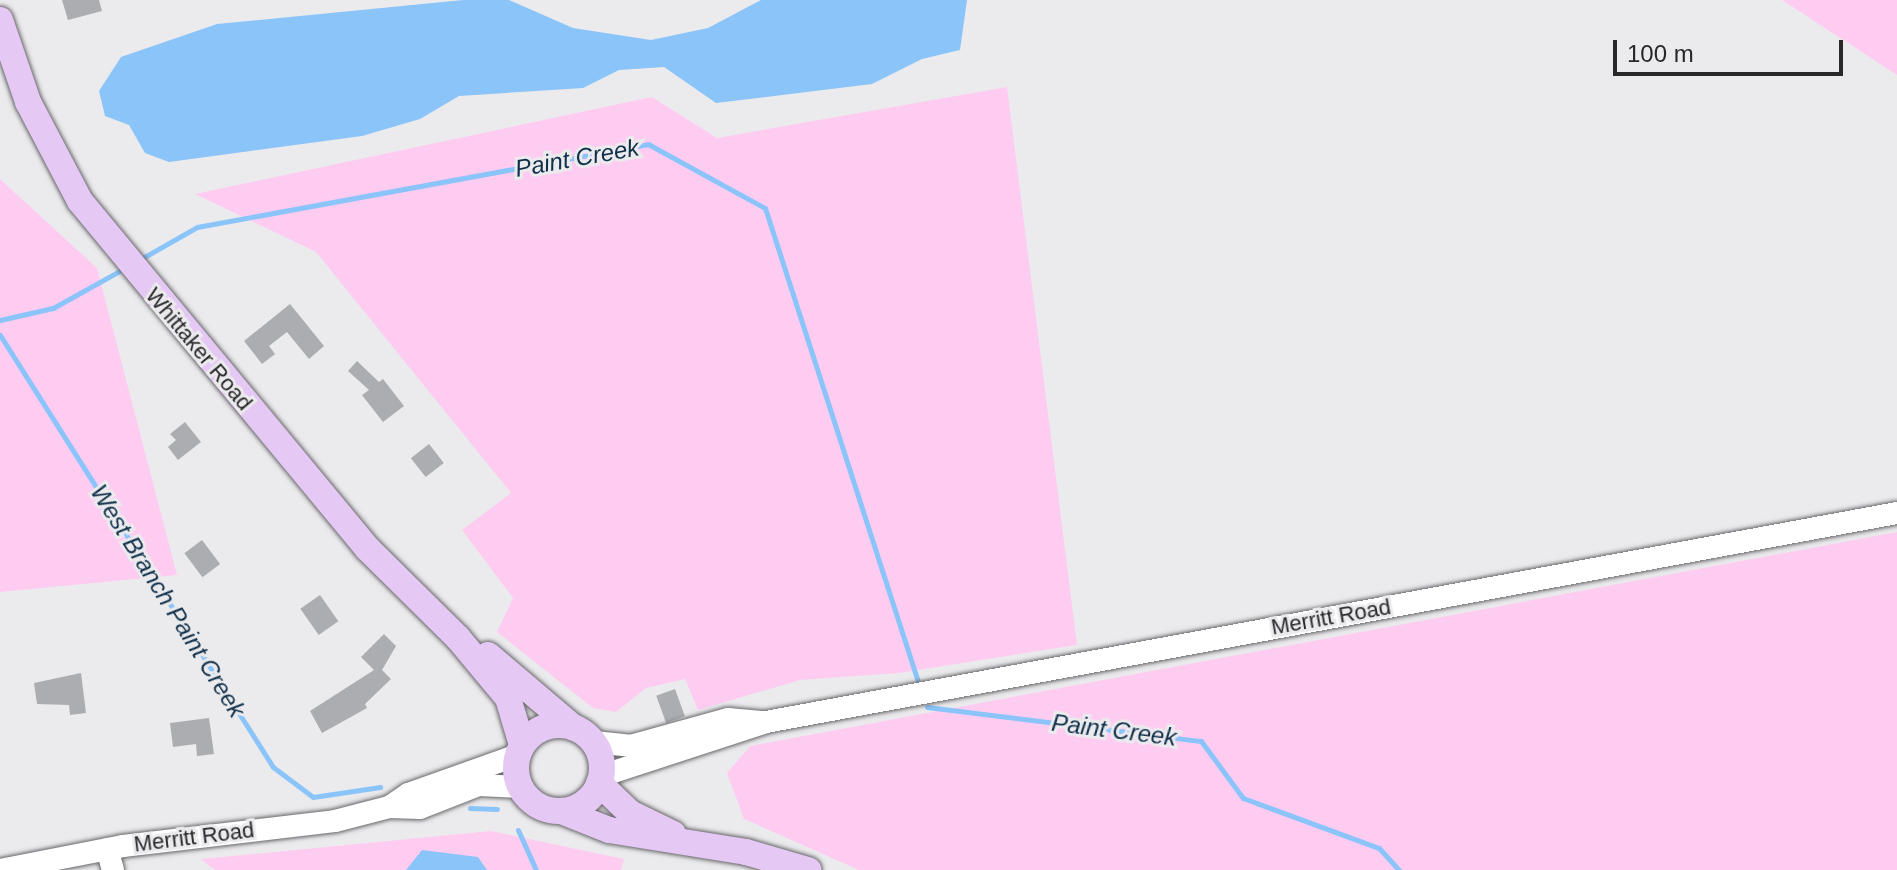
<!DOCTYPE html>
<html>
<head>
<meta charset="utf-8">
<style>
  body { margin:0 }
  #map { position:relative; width:1897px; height:870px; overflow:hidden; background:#ebebee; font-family:Arial,sans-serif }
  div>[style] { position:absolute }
  .green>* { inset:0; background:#feccf1 }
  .water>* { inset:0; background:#8bc4f9 }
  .stream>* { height:5px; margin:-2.5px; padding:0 2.5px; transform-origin:2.5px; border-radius:2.5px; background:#8bc4f9 }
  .building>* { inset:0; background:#acadb0; transform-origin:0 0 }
  .roads { filter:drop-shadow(0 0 2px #69686b) drop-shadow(0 0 2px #69686b) }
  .minor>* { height:22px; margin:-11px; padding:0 11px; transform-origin:11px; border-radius:11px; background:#fff }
  .major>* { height:26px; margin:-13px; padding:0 13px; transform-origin:13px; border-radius:13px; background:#e5c9f4 }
  .major>.ring { margin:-13px; padding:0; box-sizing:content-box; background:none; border:26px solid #e5c9f4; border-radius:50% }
  span { translate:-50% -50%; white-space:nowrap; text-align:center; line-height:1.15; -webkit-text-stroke:6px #ebebee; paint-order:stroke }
  .street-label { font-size:22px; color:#282829 }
  .water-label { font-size:24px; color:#102f49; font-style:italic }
  .scale { position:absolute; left:1613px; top:40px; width:230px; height:36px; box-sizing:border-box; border:4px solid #282829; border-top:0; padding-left:10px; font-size:24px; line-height:28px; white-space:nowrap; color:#282829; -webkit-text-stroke:6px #ebebee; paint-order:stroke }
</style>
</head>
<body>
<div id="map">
  <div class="green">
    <div style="clip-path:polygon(1782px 0,1897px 0,1897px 75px)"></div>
    <div style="clip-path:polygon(1007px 87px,1077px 645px,899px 673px,800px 680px,698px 710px,685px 679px,646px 688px,616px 712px,593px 708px,497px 632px,513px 598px,462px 530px,511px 493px,316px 252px,195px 194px,652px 97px,717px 138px)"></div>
    <div style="clip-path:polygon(0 179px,97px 268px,177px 575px,0 592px)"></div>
    <div style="clip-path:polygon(1897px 532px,1897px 870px,859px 870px,744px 819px,727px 773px,750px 746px)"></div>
    <div style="clip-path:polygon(491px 831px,624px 859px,621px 870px,215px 870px,201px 859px)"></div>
  </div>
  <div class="water">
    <div style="clip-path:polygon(463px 0,509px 0,573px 28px,651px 40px,708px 28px,761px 0,967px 0,960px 50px,922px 59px,872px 84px,716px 103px,664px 67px,619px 70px,583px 88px,459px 96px,420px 119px,362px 136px,169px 162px,145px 153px,129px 125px,105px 116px,99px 91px,121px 57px,217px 24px)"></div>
    <div style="clip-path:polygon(422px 850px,478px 857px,487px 870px,406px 870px)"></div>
  </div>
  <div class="stream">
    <div style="left:139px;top:260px;width:67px;rotate:-29.6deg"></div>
    <div style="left:197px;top:227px;width:459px;rotate:-10.4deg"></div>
    <div style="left:648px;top:144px;width:133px;rotate:28.7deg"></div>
    <div style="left:765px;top:208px;width:497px;rotate:72.1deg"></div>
    <div style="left:0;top:320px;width:54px;rotate:-12.8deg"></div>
    <div style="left:53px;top:308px;width:80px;rotate:-29.1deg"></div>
    <div style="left:0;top:335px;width:511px;rotate:57.71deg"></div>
    <div style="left:273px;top:767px;width:50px;rotate:36.9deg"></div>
    <div style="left:313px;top:797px;width:68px;rotate:-8.5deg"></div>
    <div style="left:927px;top:707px;width:276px;rotate:7.1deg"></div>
    <div style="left:1201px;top:741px;width:71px;rotate:53.6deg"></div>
    <div style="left:1243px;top:798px;width:145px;rotate:20.2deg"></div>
    <div style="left:1379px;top:848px;width:30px;rotate:48deg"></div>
    <div style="left:470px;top:808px;width:27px;rotate:2deg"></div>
    <div style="left:518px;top:830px;width:44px;rotate:65.8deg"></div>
  </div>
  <div class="building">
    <div style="clip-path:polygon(62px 0,99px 0,102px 11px,68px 20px)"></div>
    <div style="clip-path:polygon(290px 304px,324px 346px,309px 359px,287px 332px,269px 346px,275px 354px,262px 364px,244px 341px)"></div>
    <div style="clip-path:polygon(357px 361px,379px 382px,383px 379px,404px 406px,383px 422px,362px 395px,369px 390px,348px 371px)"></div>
    <div style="clip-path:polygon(185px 422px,201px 442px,178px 460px,168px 447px,176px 440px,170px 434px)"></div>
    <div style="left:429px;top:444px;width:24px;height:23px;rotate:52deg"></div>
    <div style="left:202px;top:540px;width:30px;height:22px;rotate:53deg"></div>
    <div style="left:320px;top:595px;width:32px;height:24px;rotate:55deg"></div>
    <div style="clip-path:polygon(384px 634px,396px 646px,382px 670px,391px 679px,365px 704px,367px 708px,322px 733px,310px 711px,374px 670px,361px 657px)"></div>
    <div style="clip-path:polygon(81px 673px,86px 713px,70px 715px,69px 705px,37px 704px,34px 683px)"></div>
    <div style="left:675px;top:689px;width:29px;height:20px;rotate:70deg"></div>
    <div style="clip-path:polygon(209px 718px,214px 754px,197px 756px,196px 744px,173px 747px,170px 723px)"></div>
  </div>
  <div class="roads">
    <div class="minor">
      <div style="left:594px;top:742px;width:36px;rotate:6deg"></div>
      <div style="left:630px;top:746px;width:102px;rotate:-15.4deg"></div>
      <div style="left:728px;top:719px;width:33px;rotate:5deg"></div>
      <div style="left:601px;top:776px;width:174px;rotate:-18.1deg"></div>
      <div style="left:766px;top:722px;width:1150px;rotate:-10.47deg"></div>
      <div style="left:389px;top:807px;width:23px;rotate:-34deg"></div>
      <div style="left:408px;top:794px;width:117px;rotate:-19.5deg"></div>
      <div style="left:107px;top:849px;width:22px;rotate:74deg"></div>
      <div style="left:0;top:870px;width:125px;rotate:-11deg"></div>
      <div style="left:123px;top:846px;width:213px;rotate:-6.7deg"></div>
      <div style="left:335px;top:821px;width:56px;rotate:-14.5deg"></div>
      <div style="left:389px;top:807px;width:31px;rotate:2deg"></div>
      <div style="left:420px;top:808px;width:63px;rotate:-21.3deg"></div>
      <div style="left:479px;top:785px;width:41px;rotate:2.8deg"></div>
    </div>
    <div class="major">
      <div style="left:0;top:20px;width:87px;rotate:71.1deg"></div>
      <div style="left:28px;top:102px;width:112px;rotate:62.3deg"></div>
      <div style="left:80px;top:201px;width:450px;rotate:50.4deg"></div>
      <div style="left:367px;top:548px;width:128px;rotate:44.7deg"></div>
      <div style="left:458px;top:638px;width:78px;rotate:50.2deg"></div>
      <div style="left:508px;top:698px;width:49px;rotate:73.4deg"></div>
      <div style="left:488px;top:655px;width:113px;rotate:40.3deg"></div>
      <div class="ring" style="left:516px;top:725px;width:60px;height:60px"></div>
      <div style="left:599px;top:783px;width:43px;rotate:44.1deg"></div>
      <div style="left:630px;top:813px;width:48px;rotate:26deg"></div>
      <div style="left:561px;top:811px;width:52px;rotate:21.6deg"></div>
      <div style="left:609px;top:830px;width:139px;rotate:9.1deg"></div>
      <div style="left:746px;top:852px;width:65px;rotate:16.2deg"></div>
    </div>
  </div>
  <div class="street-label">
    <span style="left:199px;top:349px;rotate:50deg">Whittaker Road</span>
    <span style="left:1331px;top:617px;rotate:-10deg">Merritt Road</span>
    <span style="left:194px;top:837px;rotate:-7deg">Merritt Road</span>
  </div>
  <div class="water-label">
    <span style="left:577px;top:158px;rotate:-10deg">Paint Creek</span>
    <span style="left:168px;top:601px;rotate:58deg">West Branch Paint Creek</span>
    <span style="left:1114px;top:730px;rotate:7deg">Paint Creek</span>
  </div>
  <div class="scale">100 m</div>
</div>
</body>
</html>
